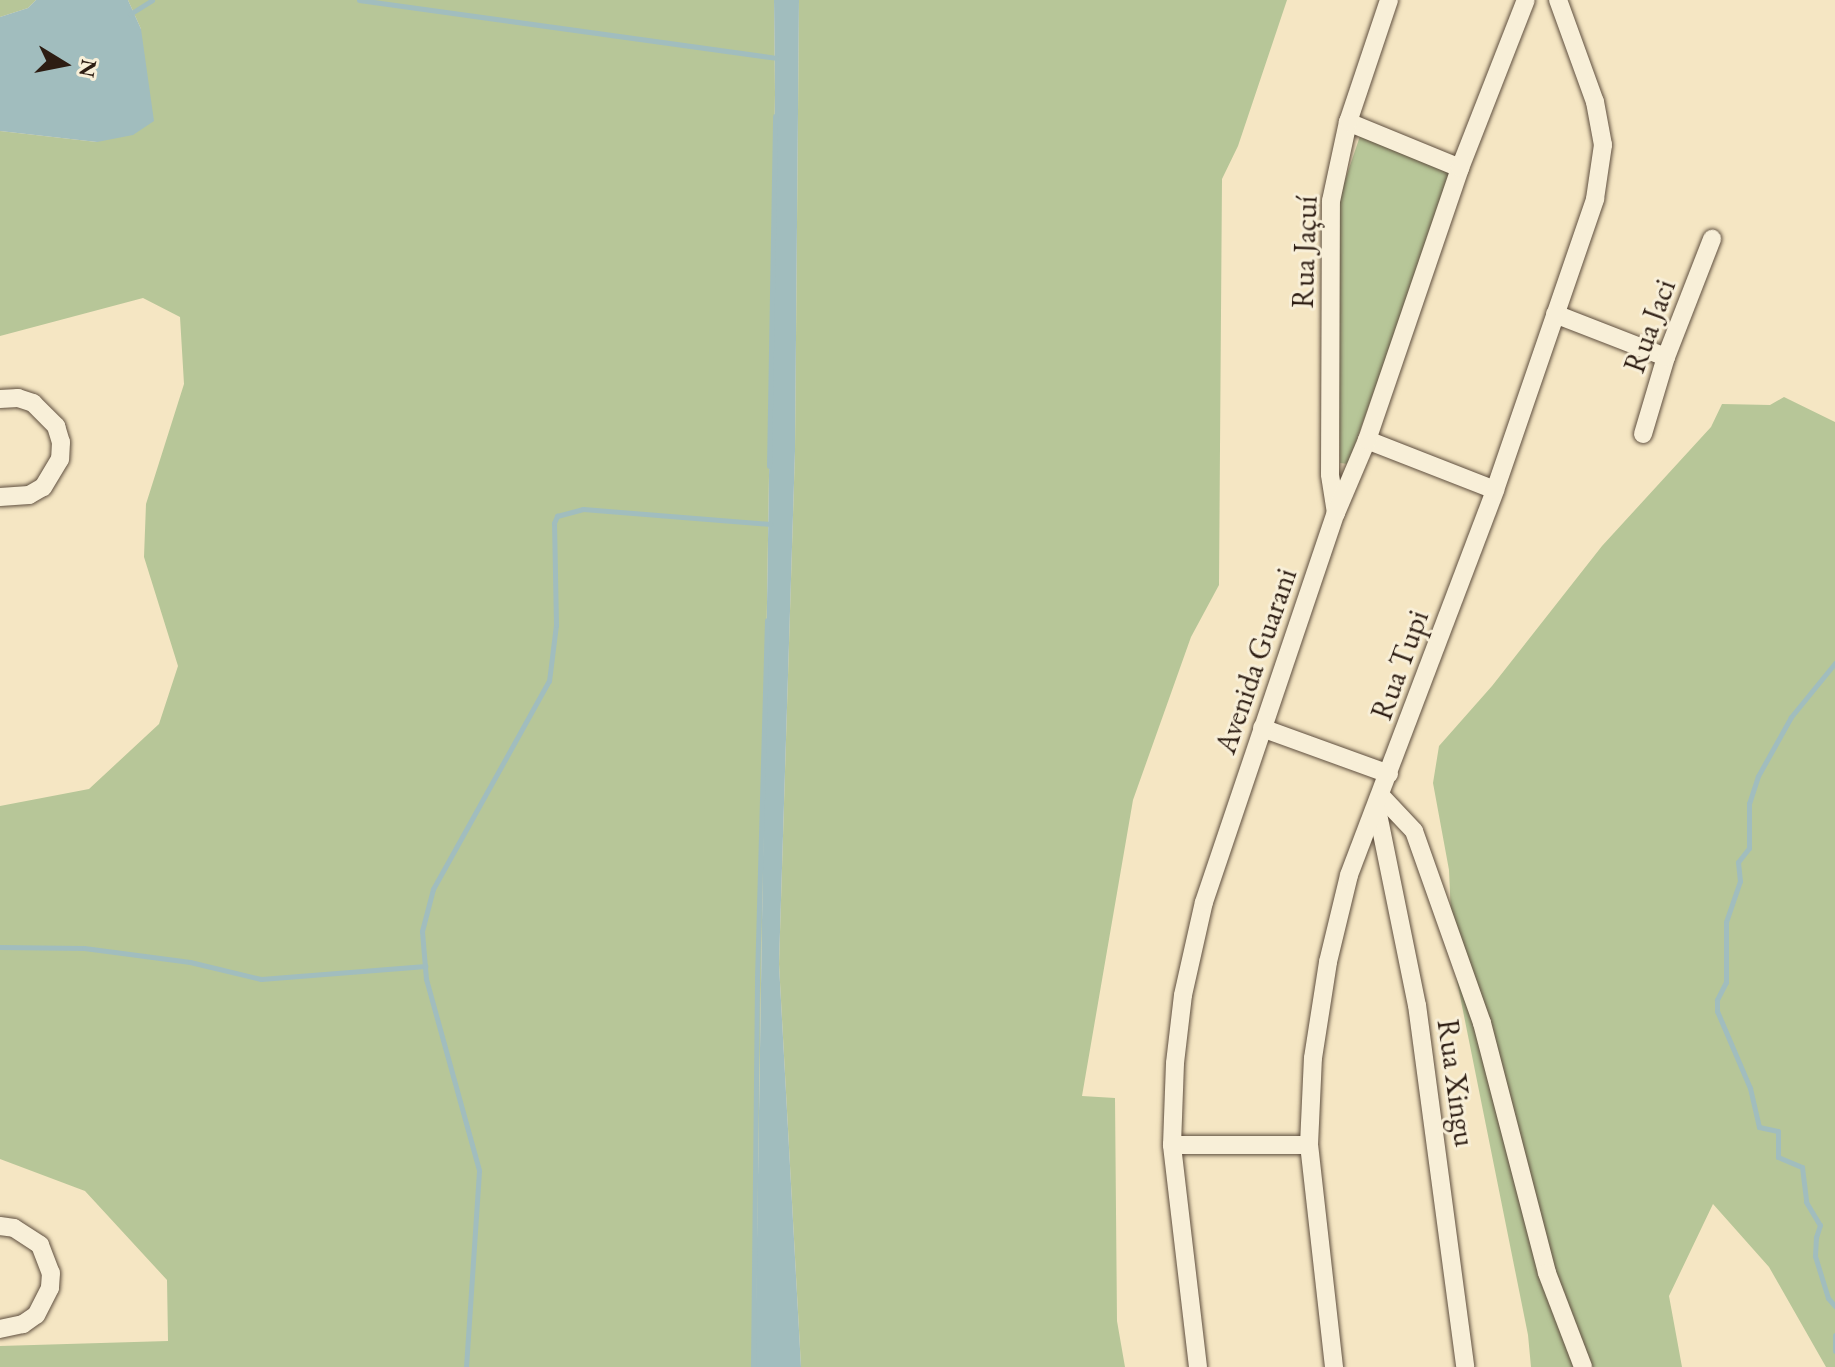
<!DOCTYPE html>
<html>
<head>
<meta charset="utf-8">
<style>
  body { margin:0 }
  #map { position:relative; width:1835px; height:1367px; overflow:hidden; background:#f5e6c3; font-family:"EB Garamond",serif }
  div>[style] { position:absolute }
  .green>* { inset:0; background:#b7c698 }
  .water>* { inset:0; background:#a1bdbe }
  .stream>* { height:5px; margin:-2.5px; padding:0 2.5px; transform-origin:2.5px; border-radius:2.5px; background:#a1bdbe }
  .roads { filter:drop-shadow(0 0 2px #5f4f3f) drop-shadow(0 0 2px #5f4f3f) }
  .street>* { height:18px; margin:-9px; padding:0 9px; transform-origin:9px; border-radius:9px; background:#f8efd8 }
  span { translate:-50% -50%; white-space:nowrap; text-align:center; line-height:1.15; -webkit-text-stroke:6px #f8efd8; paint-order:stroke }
  .street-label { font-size:30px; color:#2d1d13 }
  .north { position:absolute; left:24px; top:24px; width:80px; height:80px; -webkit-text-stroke:6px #f8efd8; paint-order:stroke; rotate:100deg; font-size:22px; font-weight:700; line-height:32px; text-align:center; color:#2d1d13 }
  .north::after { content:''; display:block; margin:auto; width:28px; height:36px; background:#2d1d13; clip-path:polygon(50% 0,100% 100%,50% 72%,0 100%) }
</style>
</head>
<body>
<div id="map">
  <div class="green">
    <div style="clip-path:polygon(0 0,36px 0,28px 8px,0 17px)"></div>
    <div style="clip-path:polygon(128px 0,774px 0,775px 94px,755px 1367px,0 1367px,0 1346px,168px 1341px,167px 1280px,85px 1191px,0 1159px,0 806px,89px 789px,159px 724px,178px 666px,144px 557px,146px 504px,184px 384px,180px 317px,143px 298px,0 336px,0 131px,97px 142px,141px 29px)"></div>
    <div style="clip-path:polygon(799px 0,1287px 0,1238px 146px,1222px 179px,1219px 585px,1191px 637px,1133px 800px,1082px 1096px,1115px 1098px,1117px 1321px,1125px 1367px,801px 1367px,779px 964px,795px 451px)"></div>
    <div style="clip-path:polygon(1360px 136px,1453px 170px,1348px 464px,1340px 463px,1336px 207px)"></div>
    <div style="clip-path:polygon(1784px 397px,1835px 422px,1835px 1367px,1826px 1367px,1769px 1267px,1713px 1204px,1669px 1296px,1682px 1367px,1531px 1367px,1528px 1335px,1453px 961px,1449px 870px,1433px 783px,1439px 746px,1492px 686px,1602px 546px,1711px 427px,1722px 404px,1770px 405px)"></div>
  </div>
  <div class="water">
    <div style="clip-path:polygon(36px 0,128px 0,141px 29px,154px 121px,133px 135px,97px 142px,0 131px,0 17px,28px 8px)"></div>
    <div style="clip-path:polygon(774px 0,799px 0,795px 451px,779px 964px,801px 1367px,755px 1367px,775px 94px)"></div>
  </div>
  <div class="stream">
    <div style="left:359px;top:0;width:421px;rotate:7.9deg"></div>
    <div style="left:130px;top:14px;width:26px;rotate:-32deg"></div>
    <div style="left:769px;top:466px;width:350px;rotate:-89deg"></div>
    <div style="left:1835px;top:663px;width:70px;rotate:129.2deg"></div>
    <div style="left:1791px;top:717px;width:68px;rotate:119.2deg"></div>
    <div style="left:1758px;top:776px;width:28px;rotate:108deg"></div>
    <div style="left:1749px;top:803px;width:45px;rotate:90deg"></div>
    <div style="left:1749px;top:848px;width:18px;rotate:128deg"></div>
    <div style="left:1738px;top:862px;width:19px;rotate:84deg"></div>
    <div style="left:1740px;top:881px;width:43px;rotate:108.9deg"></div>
    <div style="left:1726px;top:922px;width:60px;rotate:90deg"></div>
    <div style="left:1726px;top:982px;width:20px;rotate:117deg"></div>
    <div style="left:1717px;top:1000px;width:11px;rotate:90deg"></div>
    <div style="left:1717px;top:1011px;width:84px;rotate:66.8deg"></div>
    <div style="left:1750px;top:1088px;width:40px;rotate:77deg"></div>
    <div style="left:1759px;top:1127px;width:19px;rotate:12deg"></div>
    <div style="left:1778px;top:1131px;width:26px;rotate:90deg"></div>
    <div style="left:1778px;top:1157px;width:26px;rotate:23deg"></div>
    <div style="left:1802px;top:1167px;width:35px;rotate:83deg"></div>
    <div style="left:1806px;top:1202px;width:27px;rotate:59deg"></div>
    <div style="left:1820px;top:1225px;width:13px;rotate:108deg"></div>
    <div style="left:1816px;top:1237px;width:19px;rotate:93deg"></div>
    <div style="left:1815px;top:1256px;width:44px;rotate:72.8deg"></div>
    <div style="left:1828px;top:1298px;width:11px;rotate:49deg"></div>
    <div style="left:0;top:947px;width:84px;rotate:0.7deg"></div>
    <div style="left:84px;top:948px;width:107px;rotate:7.5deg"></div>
    <div style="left:190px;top:962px;width:73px;rotate:13.5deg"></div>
    <div style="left:261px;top:979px;width:165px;rotate:-4.5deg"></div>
    <div style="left:1835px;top:1335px;width:16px;rotate:90deg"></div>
    <div style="left:466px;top:1367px;width:197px;rotate:-86.2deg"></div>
    <div style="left:479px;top:1170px;width:198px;rotate:-105.5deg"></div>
    <div style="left:426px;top:979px;width:48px;rotate:-94.8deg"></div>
    <div style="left:422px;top:931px;width:43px;rotate:-75.3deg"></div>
    <div style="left:433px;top:889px;width:238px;rotate:-60.9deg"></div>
    <div style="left:549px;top:681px;width:56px;rotate:-82.9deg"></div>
    <div style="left:556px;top:625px;width:102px;rotate:-91.1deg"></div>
    <div style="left:554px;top:523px;width:8px;rotate:-67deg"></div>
    <div style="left:557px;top:516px;width:27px;rotate:-15deg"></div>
    <div style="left:583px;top:509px;width:188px;rotate:4.6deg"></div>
    <div style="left:753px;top:1367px;width:389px;rotate:-89.4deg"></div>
    <div style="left:757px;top:978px;width:358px;rotate:-88.4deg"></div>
  </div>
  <div class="roads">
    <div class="street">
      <div style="left:1348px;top:122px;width:121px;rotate:22.3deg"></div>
      <div style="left:1555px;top:314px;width:119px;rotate:21.2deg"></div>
      <div style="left:0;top:399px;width:18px;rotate:-3deg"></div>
      <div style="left:18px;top:398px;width:16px;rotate:18deg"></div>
      <div style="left:33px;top:403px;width:33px;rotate:45deg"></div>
      <div style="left:56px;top:426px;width:17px;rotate:73deg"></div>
      <div style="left:61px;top:442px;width:17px;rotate:93deg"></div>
      <div style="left:60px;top:459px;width:33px;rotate:121deg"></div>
      <div style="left:43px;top:487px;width:16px;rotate:150deg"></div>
      <div style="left:29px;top:495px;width:29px;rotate:176deg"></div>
      <div style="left:1643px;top:434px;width:80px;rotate:-73.4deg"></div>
      <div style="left:1666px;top:357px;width:127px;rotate:-68.7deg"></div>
      <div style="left:1367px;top:440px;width:137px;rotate:21.3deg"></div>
      <div style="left:1336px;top:513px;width:39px;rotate:-99deg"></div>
      <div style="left:1330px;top:474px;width:273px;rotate:-89.8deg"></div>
      <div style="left:1331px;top:201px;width:81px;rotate:-77.9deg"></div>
      <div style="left:1348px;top:122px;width:129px;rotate:-71.4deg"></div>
      <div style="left:1262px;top:728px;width:135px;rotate:19.9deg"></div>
      <div style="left:1381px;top:796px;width:48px;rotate:46.7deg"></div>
      <div style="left:1414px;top:831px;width:204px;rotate:70.5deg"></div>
      <div style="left:1482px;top:1023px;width:258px;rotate:75.4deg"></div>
      <div style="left:1547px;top:1273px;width:101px;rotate:69deg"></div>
      <div style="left:1377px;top:809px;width:200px;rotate:78.5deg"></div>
      <div style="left:1417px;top:1005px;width:365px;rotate:82.4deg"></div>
      <div style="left:1172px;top:1145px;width:137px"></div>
      <div style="left:0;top:1226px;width:14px;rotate:8deg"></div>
      <div style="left:14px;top:1228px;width:31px;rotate:33deg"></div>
      <div style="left:40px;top:1245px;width:30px;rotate:69deg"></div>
      <div style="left:51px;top:1273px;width:15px;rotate:94deg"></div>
      <div style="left:50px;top:1288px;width:30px;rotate:117deg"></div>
      <div style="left:36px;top:1315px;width:16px;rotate:145deg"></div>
      <div style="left:23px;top:1324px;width:24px;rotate:168deg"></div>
      <div style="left:1198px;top:1367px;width:224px;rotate:-96.7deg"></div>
      <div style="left:1172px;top:1145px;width:82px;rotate:-87.9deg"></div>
      <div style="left:1175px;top:1063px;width:68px;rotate:-83.3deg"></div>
      <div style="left:1183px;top:995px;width:95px;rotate:-77.3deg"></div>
      <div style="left:1204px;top:902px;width:411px;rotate:-71.3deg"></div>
      <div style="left:1336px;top:513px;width:79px;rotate:-67deg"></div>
      <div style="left:1367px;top:440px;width:287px;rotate:-71.1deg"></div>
      <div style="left:1460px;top:168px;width:180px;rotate:-68.6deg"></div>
      <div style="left:1334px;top:1367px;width:223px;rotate:-96.4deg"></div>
      <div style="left:1309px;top:1145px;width:87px;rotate:-87.4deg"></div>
      <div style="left:1313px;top:1058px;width:97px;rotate:-81.1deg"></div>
      <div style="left:1328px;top:962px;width:89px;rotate:-76.4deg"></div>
      <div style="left:1349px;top:875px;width:412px;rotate:-69.2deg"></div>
      <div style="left:1495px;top:490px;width:308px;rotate:-71deg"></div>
      <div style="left:1595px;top:199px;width:55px;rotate:-81.6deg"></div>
      <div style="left:1603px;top:145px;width:44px;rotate:-100.5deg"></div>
      <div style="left:1595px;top:102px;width:109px;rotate:-109.9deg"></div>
    </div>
  </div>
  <div class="street-label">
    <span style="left:1305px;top:252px;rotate:-88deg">Rua Jaçuí</span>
    <span style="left:1650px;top:326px;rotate:-70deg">Rua Jaci</span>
    <span style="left:1256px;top:661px;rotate:-71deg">Avenida Guarani</span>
    <span style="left:1400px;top:665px;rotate:-70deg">Rua Tupi</span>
    <span style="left:1456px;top:1083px;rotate:82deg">Rua Xingu</span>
  </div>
  <div class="north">N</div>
</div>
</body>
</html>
